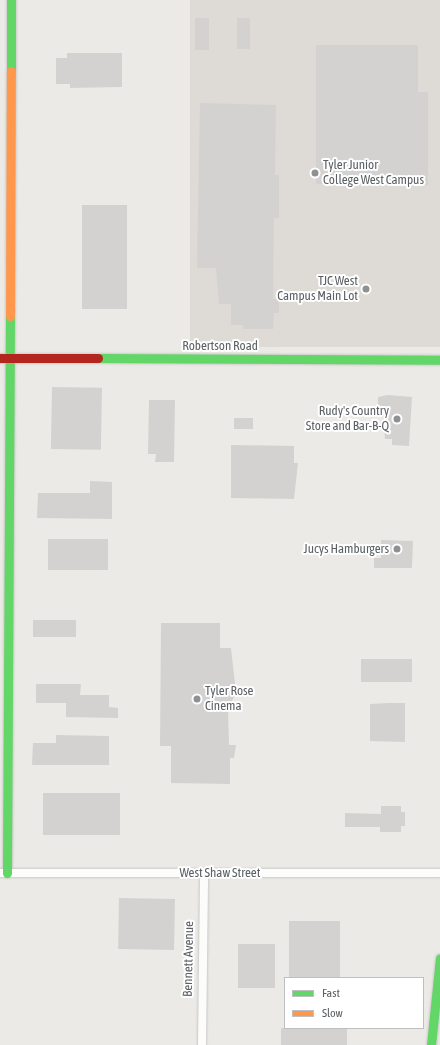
<!DOCTYPE html>
<html>
<head>
<meta charset="utf-8">
<style>
  body { margin:0 }
  #map { position:relative; width:440px; height:1045px; overflow:hidden; background:#eceae6; font-family:"Asap Condensed",sans-serif }
  div>[style] { position:absolute }
  .education>* { inset:0; background:#dedad5; transform-origin:0 0 }
  .building>* { inset:0; background:#d4d2d0; transform-origin:0 0 }
  .roads { filter:drop-shadow(0 0 1px #c7c7c6) drop-shadow(0 0 1px #c7c7c6) }
  .street>* { height:8px; margin:-4px; padding:0 4px; transform-origin:4px; border-radius:4px; background:#fcfcfb }
  .fast>* { height:9px; margin:-4.5px; padding:0 4.5px; transform-origin:4.5px; border-radius:4.5px; background:#63d668 }
  .slow>* { height:9px; margin:-4.5px; padding:0 4.5px; transform-origin:4.5px; border-radius:4.5px; background:#ff974d }
  .jam>* { height:9px; margin:-4.5px; padding:0 4.5px; transform-origin:4.5px; border-radius:4.5px; background:#b3261e }
  .dots>* { width:11px; height:11px; translate:-50% -50%; box-sizing:border-box; border:2px solid #fff; border-radius:50% }
  span { translate:-50% -50%; white-space:nowrap; text-align:center; line-height:1.15; -webkit-text-stroke:4px #fff; paint-order:stroke }
  .poi-label { font-size:13px; color:#5b6065 }
  .left { translate:0 -50%; text-align:left }
  .right { translate:-100% -50%; text-align:right }
  .street-label { font-size:13px; color:#5b6065 }
  .legend { position:absolute; left:284px; top:977px; width:140px; height:52px; box-sizing:border-box; background:#fff; border:1px solid #bdbfc1; margin:0; padding:5px 7px; list-style:none; font-size:12px; color:#5b6065 }
  .legend li { display:flex; align-items:center; gap:8px; height:20px }
  .legend b { width:20px; border:1px solid #bdbfc1 }
</style>
</head>
<body>
<div id="map">
  <div class="education">
    <div style="left:190px;top:0;width:250px;height:347px"></div>
  </div>
  <div class="building">
    <div style="left:195px;top:18px;width:14px;height:32px"></div>
    <div style="left:237px;top:18px;width:13px;height:31px"></div>
    <div style="clip-path:polygon(316px 45px,418px 45px,418px 92px,428px 92px,428px 185px,316px 184px)"></div>
    <div style="clip-path:polygon(67px 53px,122px 53px,122px 87px,70px 88px,70px 84px,56px 84px,56px 58px,67px 58px)"></div>
    <div style="clip-path:polygon(200px 103px,276px 105px,275px 175px,279px 175px,279px 218px,274px 218px,273px 299px,279px 299px,279px 313px,274px 313px,273px 329px,243px 329px,243px 325px,231px 325px,231px 304px,219px 304px,216px 268px,197px 268px)"></div>
    <div style="left:82px;top:205px;width:45px;height:104px"></div>
    <div style="left:52px;top:387px;width:50px;height:62px;rotate:1deg"></div>
    <div style="clip-path:polygon(388px 395px,412px 397px,409px 446px,392px 445px,392px 439px,385px 439px,383px 417px,378px 417px,378px 397px)"></div>
    <div style="clip-path:polygon(149px 400px,175px 400px,174px 462px,155px 462px,156px 454px,148px 454px)"></div>
    <div style="left:234px;top:418px;width:19px;height:11px"></div>
    <div style="clip-path:polygon(231px 445px,294px 446px,294px 463px,298px 463px,294px 499px,231px 498px)"></div>
    <div style="clip-path:polygon(90px 481px,112px 482px,112px 519px,37px 518px,38px 493px,90px 493px)"></div>
    <div style="left:48px;top:539px;width:60px;height:31px"></div>
    <div style="clip-path:polygon(381px 540px,413px 541px,412px 568px,374px 568px,374px 558px,381px 558px)"></div>
    <div style="left:33px;top:620px;width:43px;height:17px"></div>
    <div style="clip-path:polygon(161px 623px,220px 623px,220px 648px,231px 648px,236px 693px,228px 709px,229px 745px,236px 745px,234px 758px,230px 758px,230px 784px,171px 783px,171px 746px,160px 746px)"></div>
    <div style="left:361px;top:659px;width:51px;height:23px"></div>
    <div style="clip-path:polygon(36px 684px,81px 684px,80px 695px,109px 695px,109px 707px,118px 708px,118px 718px,66px 717px,66px 703px,36px 703px)"></div>
    <div style="clip-path:polygon(388px 703px,405px 703px,405px 742px,370px 741px,370px 704px)"></div>
    <div style="clip-path:polygon(56px 735px,109px 736px,109px 765px,32px 765px,33px 743px,56px 743px)"></div>
    <div style="left:43px;top:793px;width:77px;height:42px"></div>
    <div style="clip-path:polygon(381px 806px,401px 806px,401px 812px,405px 812px,405px 826px,401px 826px,401px 832px,380px 832px,380px 827px,345px 827px,345px 813px,381px 814px)"></div>
    <div style="left:119px;top:898px;width:56px;height:51px;rotate:1deg"></div>
    <div style="left:289px;top:921px;width:51px;height:57px"></div>
    <div style="left:238px;top:944px;width:37px;height:44px"></div>
    <div style="left:281px;top:1028px;width:66px;height:17px"></div>
  </div>
  <div class="roads">
    <div class="street">
      <div style="left:0;top:873px;width:440px"></div>
      <div style="left:202px;top:1045px;width:172px;rotate:-89.3deg"></div>
    </div>
    <div class="fast">
      <div style="left:11px;top:71px;width:71px;rotate:-90deg"></div>
      <div style="left:98px;top:358px;width:342px;rotate:0.3deg"></div>
      <div style="left:7px;top:873px;width:557px;rotate:-89.69deg"></div>
      <div style="left:431px;top:1045px;width:87px;rotate:-84.1deg"></div>
    </div>
    <div class="slow">
      <div style="left:10px;top:316px;width:245px;rotate:-89.8deg"></div>
    </div>
    <div class="jam">
      <div style="left:0;top:358px;width:98px"></div>
    </div>
  </div>
  <div class="dots">
    <div style="left:315px;top:173px;background:#8e9092"></div>
    <div style="left:366px;top:289px;background:#8e9092"></div>
    <div style="left:397px;top:419px;background:#8e9092"></div>
    <div style="left:397px;top:549px;background:#8e9092"></div>
    <div style="left:197px;top:699px;background:#8e9092"></div>
  </div>
  <div class="poi-label">
    <span class="left" style="left:323px;top:173px">Tyler Junior<br>College West Campus</span>
    <span class="right" style="left:358px;top:289px">TJC West<br>Campus Main Lot</span>
    <span class="right" style="left:389px;top:419px">Rudy's Country<br>Store and Bar-B-Q</span>
    <span class="right" style="left:389px;top:549px">Jucys Hamburgers</span>
    <span class="left" style="left:205px;top:699px">Tyler Rose<br>Cinema</span>
  </div>
  <div class="street-label">
    <span style="left:220px;top:346px">Robertson Road</span>
    <span style="left:220px;top:873px">West Shaw Street</span>
    <span style="left:189px;top:959px;rotate:-89deg">Bennett Avenue</span>
  </div>
  <ul class="legend">
  <li><b style="height:5px;background:#63d668"></b>Fast</li>
  <li><b style="height:5px;background:#ff974d"></b>Slow</li>
  </ul>
</div>
</body>
</html>
